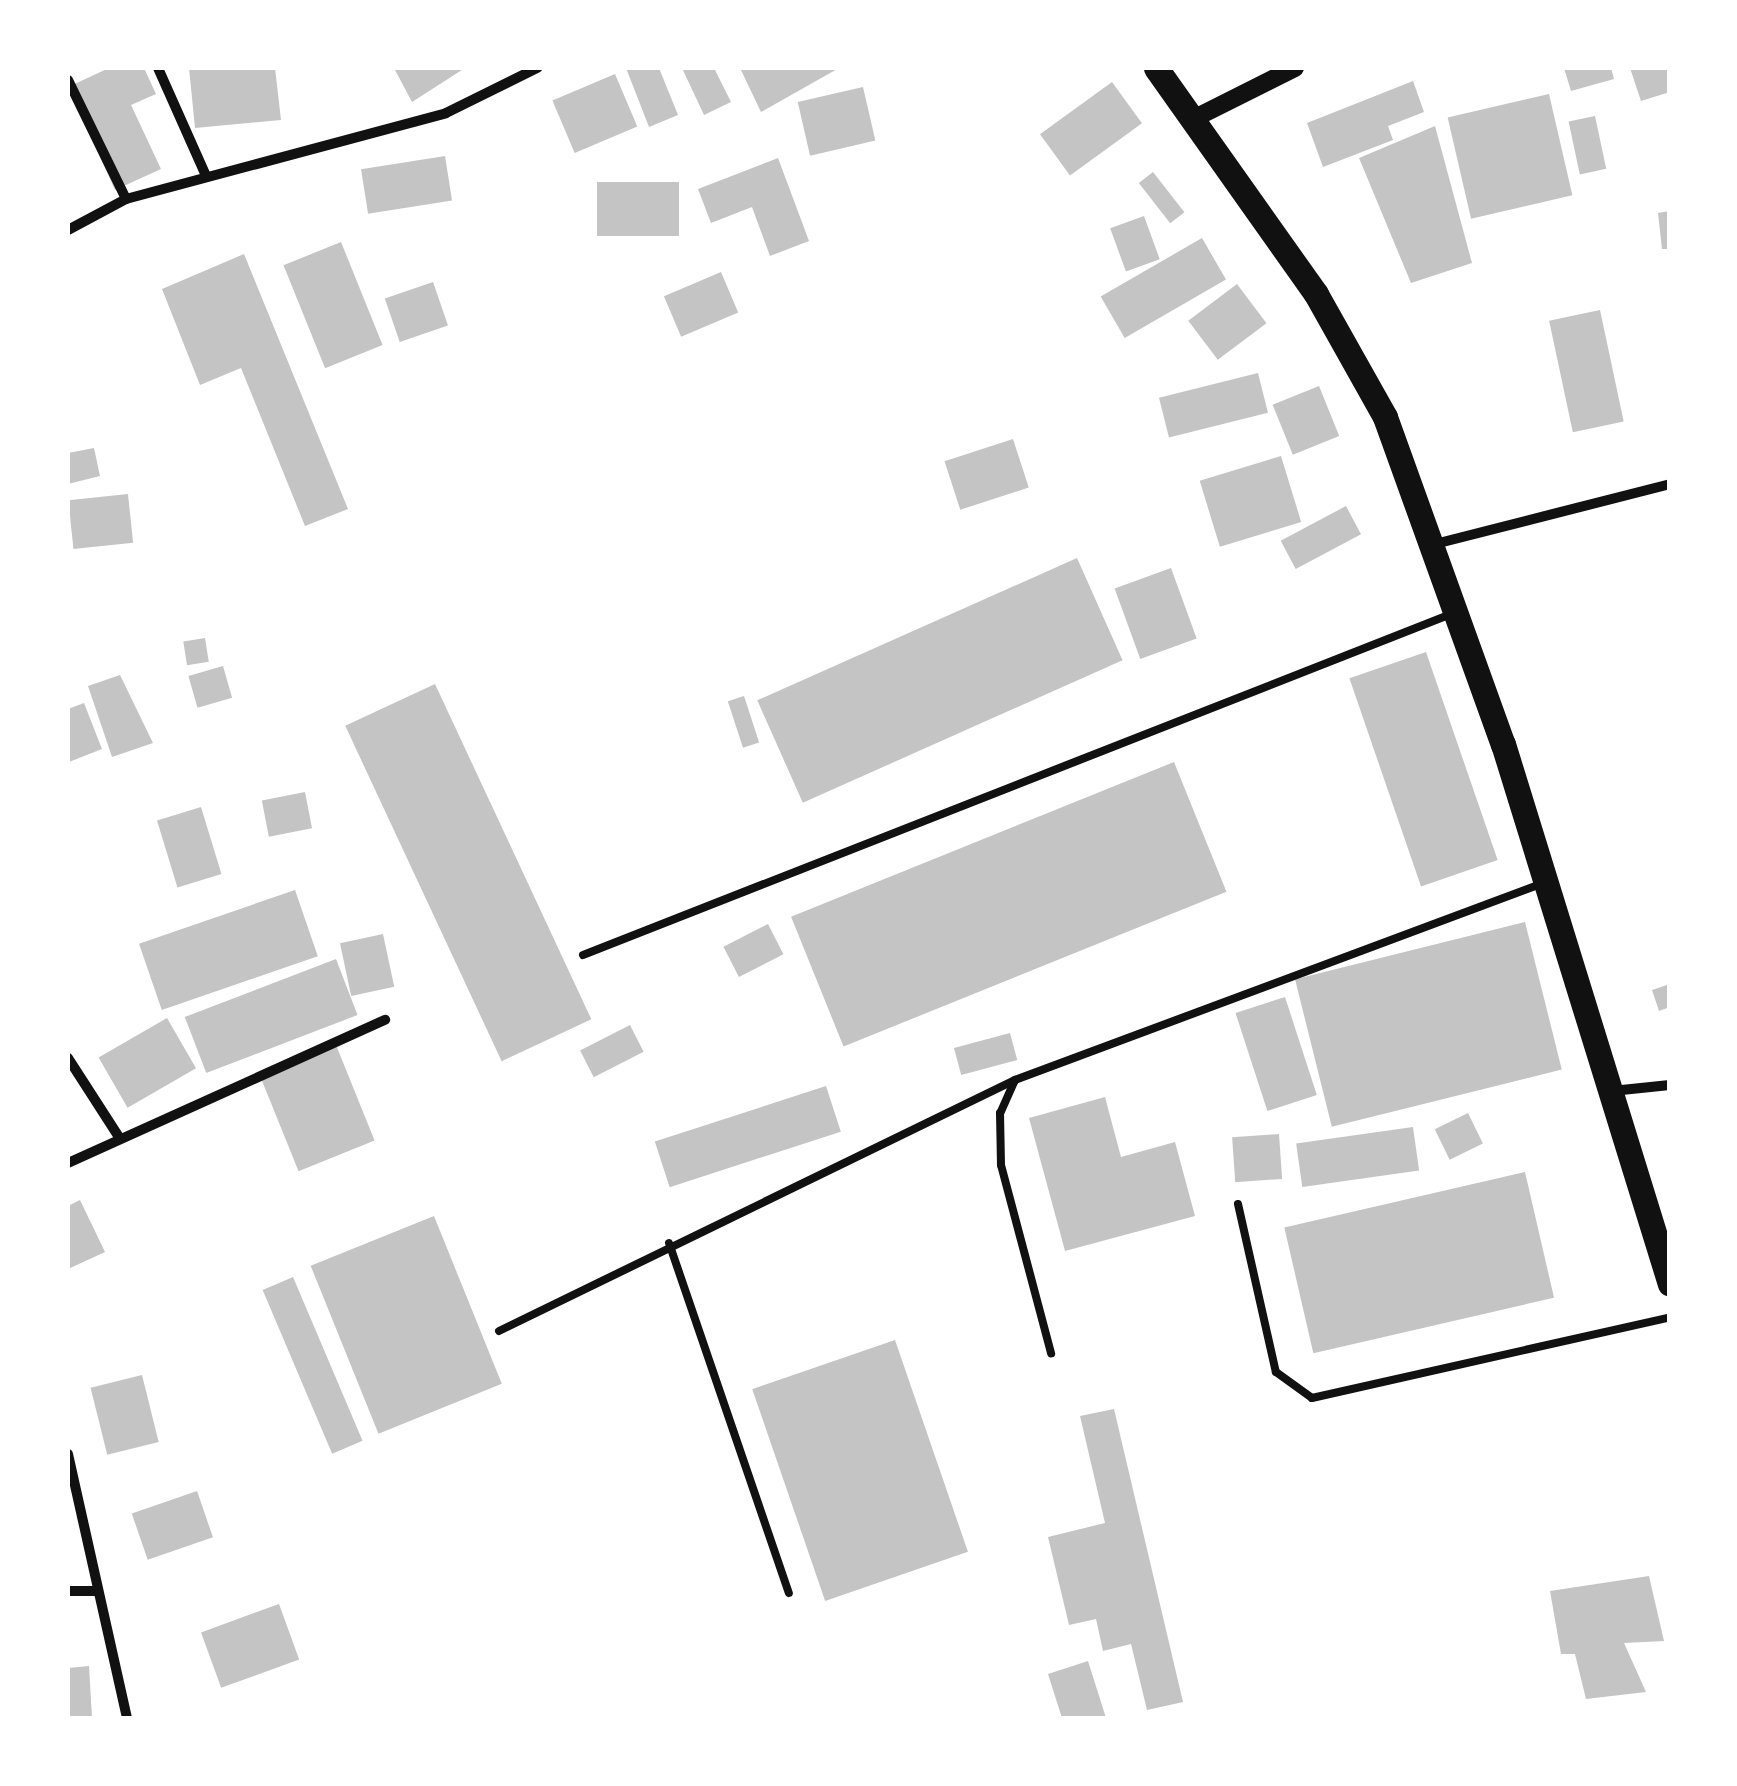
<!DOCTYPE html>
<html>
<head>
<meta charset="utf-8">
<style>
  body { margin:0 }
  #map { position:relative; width:1737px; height:1786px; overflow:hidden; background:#fff; font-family:"DejaVu Sans",sans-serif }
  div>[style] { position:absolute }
  .building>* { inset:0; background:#c4c4c4; transform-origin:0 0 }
  .service>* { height:8px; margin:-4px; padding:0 4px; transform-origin:4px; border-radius:4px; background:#111 }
  .minor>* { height:10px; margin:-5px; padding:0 5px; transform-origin:5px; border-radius:5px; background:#111 }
  .tertiary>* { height:18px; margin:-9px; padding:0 9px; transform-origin:9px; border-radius:9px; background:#111 }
  .primary>* { height:25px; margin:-12.5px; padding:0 12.5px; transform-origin:12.5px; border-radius:12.5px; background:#111 }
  span { translate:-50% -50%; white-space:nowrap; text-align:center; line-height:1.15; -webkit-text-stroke:10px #fff; paint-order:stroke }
  .frame { position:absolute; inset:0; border:70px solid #fff; pointer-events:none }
</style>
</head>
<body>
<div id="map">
  <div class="building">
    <div style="clip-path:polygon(109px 68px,144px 68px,156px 94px,131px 105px,161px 169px,115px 190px,68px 87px)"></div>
    <div style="clip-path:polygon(189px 68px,275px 68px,281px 120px,195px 128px)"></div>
    <div style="clip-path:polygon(394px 68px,465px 68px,412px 102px)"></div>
    <div style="clip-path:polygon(626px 68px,659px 68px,678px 115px,649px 127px)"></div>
    <div style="clip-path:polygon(682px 68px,714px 68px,731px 102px,704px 115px)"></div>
    <div style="clip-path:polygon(740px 68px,839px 68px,761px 112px)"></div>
    <div style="clip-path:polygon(1564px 68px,1611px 68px,1614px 79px,1571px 91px)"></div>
    <div style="clip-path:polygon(1630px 68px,1670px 68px,1670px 92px,1641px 101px)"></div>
    <div style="left:615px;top:74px;width:57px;height:68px;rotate:67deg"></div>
    <div style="clip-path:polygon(1413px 81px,1424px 112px,1388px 126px,1393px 140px,1323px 167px,1307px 123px)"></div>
    <div style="left:1112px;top:82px;width:51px;height:89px;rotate:54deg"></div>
    <div style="left:863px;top:87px;width:55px;height:67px;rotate:77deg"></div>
    <div style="left:1549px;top:94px;width:104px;height:104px;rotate:77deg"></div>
    <div style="left:1595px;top:116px;width:54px;height:27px;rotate:78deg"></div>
    <div style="clip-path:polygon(1435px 126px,1472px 263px,1411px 283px,1359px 158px)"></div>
    <div style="left:445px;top:156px;width:45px;height:85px;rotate:81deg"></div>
    <div style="clip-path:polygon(778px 158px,809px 241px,770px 256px,752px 207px,711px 223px,698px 189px)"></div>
    <div style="left:1153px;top:172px;width:51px;height:18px;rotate:52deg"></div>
    <div style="left:597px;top:182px;width:82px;height:54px"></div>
    <div style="clip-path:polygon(1670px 211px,1670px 249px,1662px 249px,1658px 213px)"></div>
    <div style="left:1144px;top:216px;width:46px;height:36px;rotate:70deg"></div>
    <div style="left:1202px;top:238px;width:48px;height:117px;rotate:60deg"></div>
    <div style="left:341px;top:242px;width:111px;height:62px;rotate:68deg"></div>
    <div style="clip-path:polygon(244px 254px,348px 509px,305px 526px,241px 368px,200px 385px,162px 289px)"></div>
    <div style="left:721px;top:272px;width:44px;height:62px;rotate:67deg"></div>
    <div style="left:433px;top:282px;width:46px;height:51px;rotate:71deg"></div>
    <div style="left:1237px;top:284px;width:49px;height:61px;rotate:53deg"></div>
    <div style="left:1600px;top:310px;width:114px;height:52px;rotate:78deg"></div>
    <div style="left:1258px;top:373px;width:41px;height:102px;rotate:76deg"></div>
    <div style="left:1319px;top:386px;width:54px;height:50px;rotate:68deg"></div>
    <div style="left:1013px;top:439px;width:51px;height:72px;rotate:72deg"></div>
    <div style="clip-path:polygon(94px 448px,100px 476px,68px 484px,68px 453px)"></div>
    <div style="left:1281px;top:456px;width:69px;height:85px;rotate:73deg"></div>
    <div style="left:128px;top:494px;width:49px;height:60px;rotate:84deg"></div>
    <div style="left:1346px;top:506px;width:32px;height:74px;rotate:62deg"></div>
    <div style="left:1077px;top:558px;width:112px;height:350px;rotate:66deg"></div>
    <div style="left:1171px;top:568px;width:75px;height:60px;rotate:70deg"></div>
    <div style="left:205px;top:638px;width:24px;height:22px;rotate:81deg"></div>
    <div style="left:1426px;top:652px;width:220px;height:81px;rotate:71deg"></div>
    <div style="left:223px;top:666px;width:33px;height:36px;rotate:74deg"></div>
    <div style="clip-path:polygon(120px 675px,153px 743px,112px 757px,88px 686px)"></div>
    <div style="left:435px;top:684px;width:370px;height:99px;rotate:65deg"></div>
    <div style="left:744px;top:696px;width:49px;height:17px;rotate:72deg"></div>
    <div style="clip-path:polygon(84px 703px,102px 749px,69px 762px,68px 709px)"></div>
    <div style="left:1174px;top:762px;width:140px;height:413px;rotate:68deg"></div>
    <div style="left:305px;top:792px;width:37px;height:44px;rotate:79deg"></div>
    <div style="left:201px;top:807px;width:70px;height:46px;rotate:73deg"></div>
    <div style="left:295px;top:890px;width:70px;height:165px;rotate:71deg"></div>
    <div style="left:1525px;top:922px;width:152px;height:237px;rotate:76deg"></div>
    <div style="left:768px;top:924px;width:34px;height:50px;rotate:63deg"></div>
    <div style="left:383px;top:934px;width:54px;height:44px;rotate:78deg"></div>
    <div style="left:336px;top:959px;width:60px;height:162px;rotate:69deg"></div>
    <div style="clip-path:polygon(1670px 984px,1670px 1007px,1659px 1011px,1652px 990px)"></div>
    <div style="left:1285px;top:997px;width:103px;height:52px;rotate:72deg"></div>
    <div style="left:167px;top:1018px;width:58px;height:79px;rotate:60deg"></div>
    <div style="left:630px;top:1025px;width:30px;height:56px;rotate:63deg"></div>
    <div style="left:1010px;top:1033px;width:28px;height:58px;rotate:75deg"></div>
    <div style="left:336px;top:1045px;width:103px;height:82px;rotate:68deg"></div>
    <div style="left:826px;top:1086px;width:48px;height:180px;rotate:72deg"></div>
    <div style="clip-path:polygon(1105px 1097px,1121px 1157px,1175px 1142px,1195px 1216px,1065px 1251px,1029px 1118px)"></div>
    <div style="left:1468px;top:1113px;width:34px;height:37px;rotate:64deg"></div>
    <div style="left:1413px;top:1127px;width:44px;height:118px;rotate:82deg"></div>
    <div style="left:1279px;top:1134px;width:45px;height:47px;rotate:86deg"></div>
    <div style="left:1525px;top:1172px;width:129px;height:247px;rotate:77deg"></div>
    <div style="clip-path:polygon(80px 1200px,105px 1252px,68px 1269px,68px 1206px)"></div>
    <div style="left:434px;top:1216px;width:181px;height:133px;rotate:68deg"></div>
    <div style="left:293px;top:1277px;width:178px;height:33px;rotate:67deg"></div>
    <div style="left:895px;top:1340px;width:224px;height:151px;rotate:71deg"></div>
    <div style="left:142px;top:1375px;width:69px;height:53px;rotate:76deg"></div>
    <div style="clip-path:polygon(1114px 1409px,1183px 1702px,1147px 1710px,1131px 1644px,1103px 1651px,1096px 1619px,1069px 1625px,1048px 1537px,1105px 1523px,1080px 1416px)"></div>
    <div style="left:197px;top:1491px;width:49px;height:69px;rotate:71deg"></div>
    <div style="clip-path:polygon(1649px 1576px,1664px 1641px,1624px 1643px,1646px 1692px,1586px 1699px,1575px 1654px,1561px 1654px,1550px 1591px)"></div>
    <div style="left:279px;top:1604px;width:59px;height:83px;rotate:70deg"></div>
    <div style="clip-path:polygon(1088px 1661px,1106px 1718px,1062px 1718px,1048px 1674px)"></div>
    <div style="clip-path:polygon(89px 1666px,92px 1718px,68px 1718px,68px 1668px)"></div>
  </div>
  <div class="service">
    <div style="left:583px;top:955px;width:930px;rotate:-21.44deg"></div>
    <div style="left:1015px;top:1080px;width:36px;rotate:114deg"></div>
    <div style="left:1000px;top:1113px;width:52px;rotate:88.9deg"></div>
    <div style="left:1001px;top:1165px;width:195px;rotate:75.1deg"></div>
    <div style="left:1238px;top:1204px;width:172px;rotate:77.3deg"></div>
    <div style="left:1276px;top:1372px;width:44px;rotate:35.8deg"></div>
    <div style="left:1312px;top:1398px;width:367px;rotate:-12.7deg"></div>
    <div style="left:669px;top:1243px;width:370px;rotate:71.1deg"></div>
    <div style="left:499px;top:1331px;width:574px;rotate:-25.94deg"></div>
    <div style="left:1015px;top:1080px;width:561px;rotate:-20.44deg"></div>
  </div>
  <div class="minor">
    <div style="left:158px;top:68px;width:118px;rotate:66deg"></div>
    <div style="left:68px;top:80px;width:132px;rotate:64deg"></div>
    <div style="left:68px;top:230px;width:66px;rotate:-28.1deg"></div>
    <div style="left:126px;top:199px;width:331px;rotate:-15deg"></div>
    <div style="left:446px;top:113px;width:102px;rotate:-26.3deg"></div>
    <div style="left:1435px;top:544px;width:243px;rotate:-14.3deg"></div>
    <div style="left:68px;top:1058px;width:94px;rotate:57.2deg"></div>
    <div style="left:1612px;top:1091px;width:58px;rotate:-5.9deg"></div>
    <div style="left:68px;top:1163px;width:348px;rotate:-24.3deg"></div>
    <div style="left:68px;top:1454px;width:271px;rotate:77.4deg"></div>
    <div style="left:68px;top:1591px;width:29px"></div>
  </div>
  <div class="tertiary">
    <div style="left:1193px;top:119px;width:114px;rotate:-26.6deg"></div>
  </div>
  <div class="primary">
    <div style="left:1156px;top:68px;width:277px;rotate:54.7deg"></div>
    <div style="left:1316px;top:294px;width:141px;rotate:60.7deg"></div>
    <div style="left:1385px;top:417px;width:348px;rotate:70.2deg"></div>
    <div style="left:1503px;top:744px;width:565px;rotate:72.82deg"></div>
  </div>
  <div class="frame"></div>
</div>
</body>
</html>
